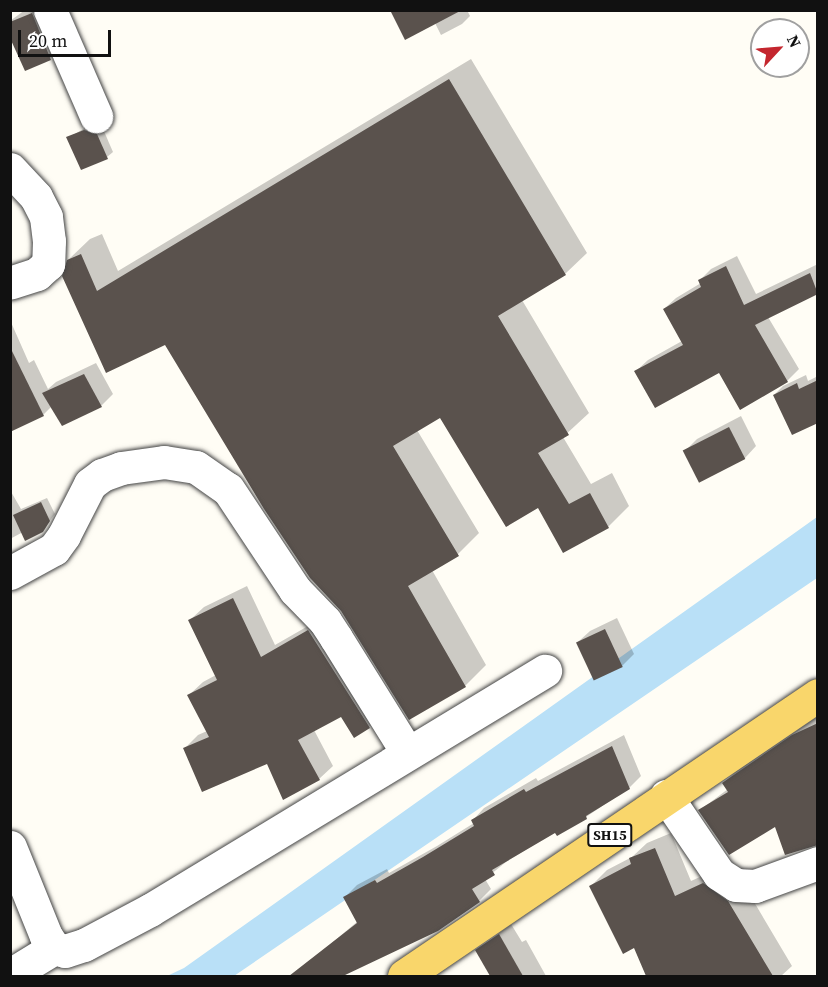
<!DOCTYPE html>
<html>
<head>
<meta charset="utf-8">
<style>
  body { margin:0 }
  #map { position:relative; width:828px; height:987px; overflow:hidden; background:#fffdf5; font-family:"Source Serif 4",serif }
  div>[style] { position:absolute }
  .water>* { inset:0; background:#b9e0f7 }
  .shadow>* { inset:0; background:#0003 }
  .building>* { inset:0; background:#5a524d; transform-origin:0 0 }
  .roads { filter:drop-shadow(0 0 2px #444) drop-shadow(0 0 2px #444) }
  .minor>* { height:33px; margin:-16.5px; padding:0 16.5px; transform-origin:16.5px; border-radius:16.5px; background:#fff }
  .major>* { height:33px; margin:-16.5px; padding:0 16.5px; transform-origin:16.5px; border-radius:16.5px; background:#f9d66b }
  span { translate:-50% -50%; white-space:nowrap; text-align:center; line-height:1.15; -webkit-text-stroke:6px #fff; paint-order:stroke }
  .shield-label span { padding:2px 4px; background:#fff; border:2px solid; border-radius:4px; -webkit-text-stroke-width:0 }
  .shield-label { font-size:14px; color:#111; font-weight:700 }
  .frame { position:absolute; inset:0; border:12px solid #111; pointer-events:none }
  .north { position:absolute; left:750px; top:18px; width:60px; height:60px; box-sizing:border-box; background:#fff; border:2px solid #a0a0a0; border-radius:50%; rotate:64deg; font-size:16px; font-weight:700; line-height:24px; text-align:center; color:#111 }
  .north::after { content:''; display:block; margin:auto; width:21px; height:27px; background:#c4262e; clip-path:polygon(50% 0,100% 100%,50% 72%,0 100%) }
  .scale { position:absolute; left:18px; top:30px; width:93px; height:27px; box-sizing:border-box; border:3px solid #111; border-top:0; padding-left:8px; font-size:18px; line-height:21px; white-space:nowrap; color:#111; -webkit-text-stroke:4px #fff; paint-order:stroke }
</style>
</head>
<body>
<div id="map">
  <div class="water">
    <div style="clip-path:polygon(817px 517px,817px 578px,234px 976px,167px 976px,184px 968px)"></div>
  </div>
  <div class="shadow">
    <div style="clip-path:polygon(25px 10px,47px 10px,62px 47px,50px 59px,10px 35px,10px 21px)"></div>
    <div style="clip-path:polygon(392px 10px,467px 10px,470px 16px,462px 24px,441px 35px,435px 23px)"></div>
    <div style="clip-path:polygon(471px 59px,587px 253px,565px 274px,522px 300px,589px 413px,563px 437px,591px 484px,612px 473px,629px 506px,608px 527px,539px 506px,441px 416px,417px 430px,479px 533px,458px 554px,432px 570px,486px 665px,465px 686px,342px 610px,166px 343px,107px 371px,68px 260px,90px 239px,102px 234px,118px 271px)"></div>
    <div style="clip-path:polygon(90px 125px,103px 129px,113px 152px,107px 157px,68px 138px)"></div>
    <div style="clip-path:polygon(737px 256px,756px 294px,818px 264px,818px 292px,768px 317px,799px 369px,787px 381px,740px 408px,720px 371px,636px 371px,648px 360px,682px 341px,664px 309px,676px 298px,701px 283px,700px 280px,711px 269px)"></div>
    <div style="clip-path:polygon(10px 320px,29px 363px,34px 360px,48px 389px,56px 382px,96px 363px,113px 394px,101px 406px,52px 406px,43px 415px,10px 408px)"></div>
    <div style="clip-path:polygon(806px 375px,808px 381px,818px 376px,818px 422px,774px 395px,783px 386px)"></div>
    <div style="clip-path:polygon(741px 416px,756px 446px,745px 458px,701px 481px,685px 451px,697px 439px)"></div>
    <div style="clip-path:polygon(10px 490px,21px 509px,47px 498px,55px 514px,42px 531px,23px 532px,10px 539px)"></div>
    <div style="clip-path:polygon(247px 586px,275px 645px,322px 618px,383px 713px,369px 727px,341px 715px,314px 730px,333px 766px,319px 779px,268px 762px,184px 749px,198px 735px,207px 731px,189px 695px,203px 682px,216px 675px,190px 620px,204px 607px)"></div>
    <div style="clip-path:polygon(617px 618px,634px 654px,622px 666px,578px 642px,590px 631px)"></div>
    <div style="clip-path:polygon(818px 716px,818px 783px,775px 825px,700px 810px,728px 789px,724px 783px,735px 772px)"></div>
    <div style="clip-path:polygon(624px 735px,641px 776px,629px 788px,586px 817px,556px 831px,506px 862px,485px 879px,491px 889px,479px 901px,341px 976px,299px 976px,296px 973px,358px 921px,345px 897px,357px 885px,387px 869px,389px 873px,437px 846px,474px 823px,473px 820px,484px 808px,536px 778px,538px 781px)"></div>
    <div style="clip-path:polygon(671px 833px,691px 881px,720px 868px,744px 885px,792px 966px,781px 976px,648px 976px,635px 946px,591px 886px,607px 870px,632px 857px,647px 843px)"></div>
    <div style="clip-path:polygon(511px 924px,522px 942px,526px 940px,546px 976px,492px 976px,477px 950px)"></div>
  </div>
  <div class="building">
    <div style="clip-path:polygon(390px 10px,462px 10px,405px 40px)"></div>
    <div style="clip-path:polygon(32px 13px,51px 60px,25px 71px,10px 38px,10px 22px)"></div>
    <div style="clip-path:polygon(449px 79px,566px 275px,498px 316px,569px 435px,538px 453px,569px 504px,590px 493px,609px 528px,563px 553px,538px 508px,506px 527px,440px 418px,393px 446px,459px 556px,408px 586px,466px 687px,409px 720px,341px 611px,310px 578px,264px 509px,165px 345px,106px 373px,62px 276px,67px 260px,81px 254px,97px 291px)"></div>
    <div style="clip-path:polygon(84px 130px,97px 134px,108px 159px,81px 170px,66px 137px)"></div>
    <div style="clip-path:polygon(726px 266px,744px 305px,810px 273px,818px 294px,755px 325px,788px 382px,740px 410px,719px 373px,655px 408px,634px 371px,683px 345px,663px 309px,701px 287px,698px 280px)"></div>
    <div style="clip-path:polygon(10px 347px,44px 416px,10px 432px)"></div>
    <div style="clip-path:polygon(84px 374px,102px 407px,62px 426px,42px 393px)"></div>
    <div style="clip-path:polygon(818px 380px,818px 423px,792px 435px,773px 395px,797px 383px,799px 389px)"></div>
    <div style="left:729px;top:427px;width:36px;height:52px;rotate:63deg"></div>
    <div style="clip-path:polygon(41px 502px,50px 521px,43px 532px,25px 541px,13px 515px)"></div>
    <div style="clip-path:polygon(233px 598px,261px 657px,308px 630px,370px 728px,354px 738px,341px 717px,298px 740px,320px 780px,283px 800px,267px 764px,202px 792px,183px 748px,209px 737px,187px 695px,217px 680px,188px 620px)"></div>
    <div style="left:605px;top:629px;width:42px;height:32px;rotate:65deg"></div>
    <div style="clip-path:polygon(818px 723px,818px 845px,785px 855px,775px 827px,729px 855px,698px 810px,728px 792px,722px 783px,792px 735px)"></div>
    <div style="clip-path:polygon(612px 746px,630px 789px,586px 816px,587px 819px,557px 836px,555px 833px,492px 870px,495px 875px,472px 889px,480px 902px,438px 931px,343px 976px,289px 976px,357px 923px,343px 897px,375px 880px,377px 883px,423px 857px,474px 826px,471px 820px,524px 789px,526px 792px)"></div>
    <div style="clip-path:polygon(655px 848px,675px 896px,703px 883px,728px 901px,773px 976px,646px 976px,634px 948px,623px 954px,589px 886px,631px 864px,629px 858px)"></div>
    <div style="clip-path:polygon(499px 934px,523px 976px,490px 976px,475px 950px)"></div>
  </div>
  <div class="roads">
    <div class="minor">
      <div style="left:50px;top:10px;width:116px;rotate:66.5deg"></div>
      <div style="left:10px;top:169px;width:38px;rotate:47deg"></div>
      <div style="left:36px;top:197px;width:22px;rotate:63deg"></div>
      <div style="left:46px;top:217px;width:24px;rotate:83deg"></div>
      <div style="left:49px;top:241px;width:23px;rotate:92deg"></div>
      <div style="left:48px;top:264px;width:15px;rotate:138deg"></div>
      <div style="left:37px;top:274px;width:28px;rotate:162deg"></div>
      <div style="left:10px;top:573px;width:50px;rotate:-28.6deg"></div>
      <div style="left:54px;top:549px;width:17px;rotate:-54deg"></div>
      <div style="left:64px;top:535px;width:57px;rotate:-63deg"></div>
      <div style="left:90px;top:484px;width:15px;rotate:-37deg"></div>
      <div style="left:102px;top:475px;width:20px;rotate:-20deg"></div>
      <div style="left:121px;top:468px;width:43px;rotate:-7.9deg"></div>
      <div style="left:164px;top:462px;width:32px;rotate:9deg"></div>
      <div style="left:196px;top:467px;width:39px;rotate:35deg"></div>
      <div style="left:228px;top:489px;width:121px;rotate:56.4deg"></div>
      <div style="left:295px;top:590px;width:43px;rotate:45.9deg"></div>
      <div style="left:325px;top:621px;width:20px;rotate:57deg"></div>
      <div style="left:336px;top:638px;width:134px;rotate:58.1deg"></div>
      <div style="left:666px;top:796px;width:94px;rotate:55.8deg"></div>
      <div style="left:719px;top:874px;width:20px;rotate:33deg"></div>
      <div style="left:736px;top:885px;width:19px;rotate:3deg"></div>
      <div style="left:755px;top:886px;width:67px;rotate:-20.1deg"></div>
      <div style="left:10px;top:847px;width:96px;rotate:68deg"></div>
      <div style="left:46px;top:936px;width:14px;rotate:56deg"></div>
      <div style="left:54px;top:948px;width:11px;rotate:15deg"></div>
      <div style="left:65px;top:951px;width:20px;rotate:-18deg"></div>
      <div style="left:84px;top:945px;width:75px;rotate:-27.9deg"></div>
      <div style="left:150px;top:910px;width:462px;rotate:-31.2deg"></div>
      <div style="left:10px;top:975px;width:52px;rotate:-31.5deg"></div>
    </div>
    <div class="major">
      <div style="left:404px;top:976px;width:500px;rotate:-34.17deg"></div>
    </div>
  </div>
  <div class="shield-label">
    <span style="left:610px;top:835px">SH15</span>
  </div>
  <div class="frame"></div>
  <div class="north">N</div>
  <div class="scale">20 m</div>
</div>
</body>
</html>
